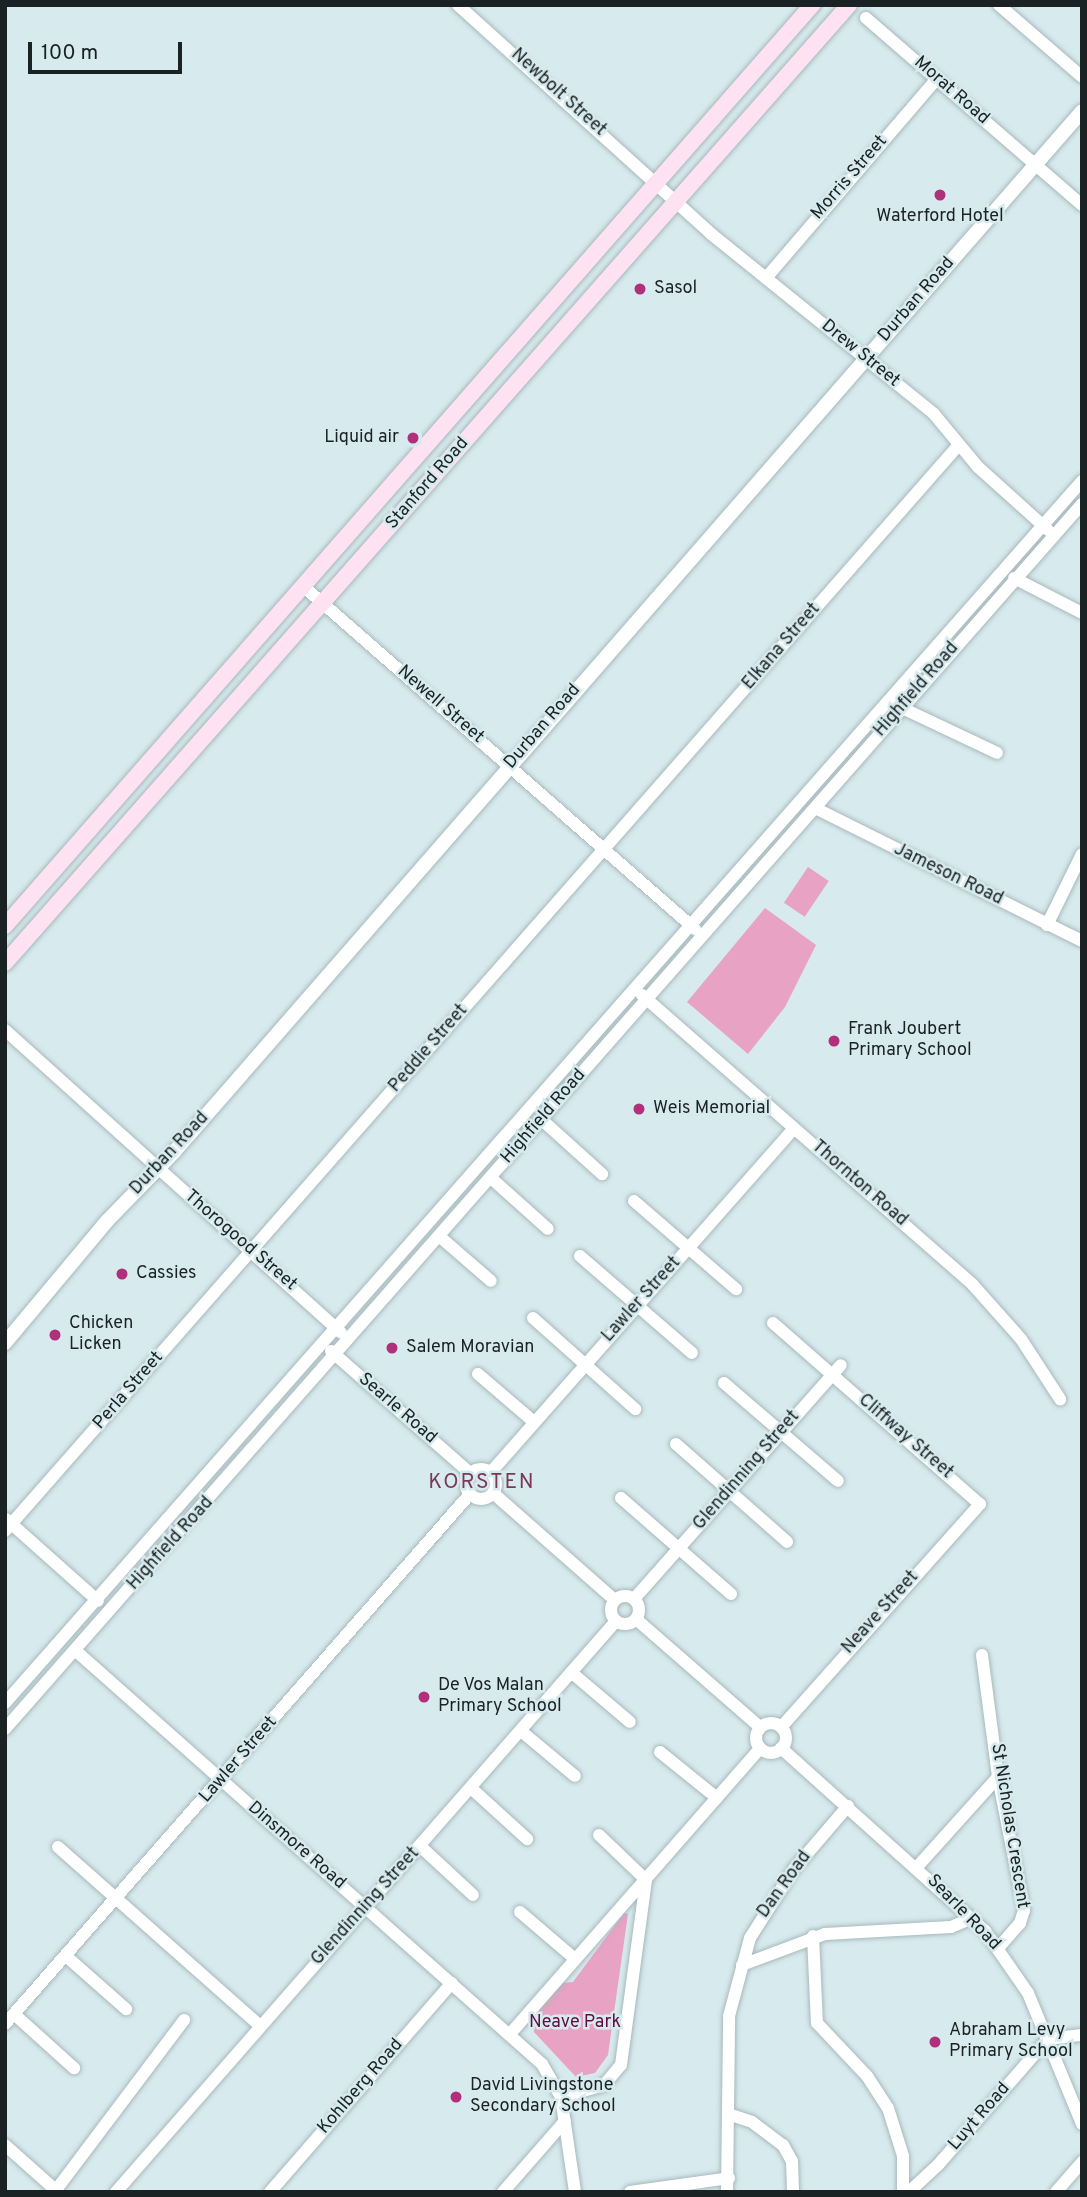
<!DOCTYPE html>
<html>
<head>
<meta charset="utf-8">
<style>
  body { margin:0 }
  #map { position:relative; width:1087px; height:2197px; overflow:hidden; background:#d7eaed; font-family:Overpass,sans-serif }
  div>[style] { position:absolute }
  .green>* { inset:0; background:#e7a2c4; transform-origin:0 0 }
  .roads { filter:drop-shadow(0 0 2px #a7b9bc) drop-shadow(0 0 2px #a7b9bc) }
  .minor>* { height:12px; margin:-6px; padding:0 6px; transform-origin:6px; border-radius:6px; background:#fff }
  .minor>.ring { margin:-6px; padding:0; box-sizing:content-box; background:none; border:12px solid #fff; border-radius:50% }
  .tertiary>* { height:14px; margin:-7px; padding:0 7px; transform-origin:7px; border-radius:7px; background:#fff }
  .secondary>* { height:16px; margin:-8px; padding:0 8px; transform-origin:8px; border-radius:8px; background:#ffe2f1 }
  .dots>* { width:19px; height:19px; translate:-50% -50%; box-sizing:border-box; border:4px solid #d7eaed; border-radius:50% }
  span { translate:-50% -50%; white-space:nowrap; text-align:center; line-height:1.15; -webkit-text-stroke:5px #d7eaed; paint-order:stroke }
  .street-label { font-size:18px; color:#1b2223 }
  .poi-label { font-size:18px; color:#1b2223 }
  .left { translate:0 -50%; text-align:left }
  .right { translate:-100% -50%; text-align:right }
  .park-label { font-size:18px; color:#610d42 }
  .quarter-label { font-size:21px; color:#79395b; letter-spacing:2px }
  .frame { position:absolute; inset:0; border:7px solid #1b2223; pointer-events:none }
  .scale { position:absolute; left:28px; top:42px; width:154px; height:32px; box-sizing:border-box; border:4px solid #1b2223; border-top:0; padding-left:9px; font-size:21px; line-height:24px; white-space:nowrap; color:#1b2223; -webkit-text-stroke:5px #d7eaed; paint-order:stroke }
</style>
</head>
<body>
<div id="map">
  <div class="green">
    <div style="left:808px;top:867px;width:25px;height:43px;rotate:34deg"></div>
    <div style="clip-path:polygon(765px 908px,816px 945px,785px 1007px,748px 1054px,687px 1002px)"></div>
    <div style="clip-path:polygon(624px 1913px,628px 1914px,608px 2055px,595px 2073px,576px 2077px,534px 2032px,532px 2016px,563px 1983px,573px 1982px)"></div>
  </div>
  <div class="roads">
    <div class="minor">
      <div style="left:458px;top:5px;width:340px;rotate:42.1deg"></div>
      <div style="left:710px;top:233px;width:288px;rotate:38.9deg"></div>
      <div style="left:934px;top:414px;width:69px;rotate:50.3deg"></div>
      <div style="left:978px;top:467px;width:94px;rotate:42deg"></div>
      <div style="left:999px;top:5px;width:110px;rotate:40.9deg"></div>
      <div style="left:866px;top:18px;width:286px;rotate:40.9deg"></div>
      <div style="left:766px;top:278px;width:261px;rotate:-49.4deg"></div>
      <div style="left:1014px;top:578px;width:76px;rotate:27.2deg"></div>
      <div style="left:303px;top:586px;width:521px;rotate:41.19deg"></div>
      <div style="left:902px;top:708px;width:105px;rotate:25.3deg"></div>
      <div style="left:815px;top:808px;width:298px;rotate:26.5deg"></div>
      <div style="left:1047px;top:925px;width:79px;rotate:-63.8deg"></div>
      <div style="left:642px;top:995px;width:440px;rotate:41.2deg"></div>
      <div style="left:973px;top:1285px;width:72px;rotate:48.4deg"></div>
      <div style="left:1021px;top:1339px;width:72px;rotate:57deg"></div>
      <div style="left:5px;top:1030px;width:452px;rotate:42deg"></div>
      <div style="left:542px;top:1120px;width:81px;rotate:42deg"></div>
      <div style="left:491px;top:1178px;width:76px;rotate:41.8deg"></div>
      <div style="left:634px;top:1201px;width:135px;rotate:40.8deg"></div>
      <div style="left:440px;top:1237px;width:67px;rotate:40.8deg"></div>
      <div style="left:580px;top:1256px;width:148px;rotate:40.9deg"></div>
      <div style="left:533px;top:1318px;width:137px;rotate:41.7deg"></div>
      <div style="left:773px;top:1323px;width:275px;rotate:41.2deg"></div>
      <div style="left:980px;top:1504px;width:299px;rotate:131.7deg"></div>
      <div style="left:331px;top:1351px;width:185px;rotate:41.3deg"></div>
      <div style="left:478px;top:1374px;width:74px;rotate:40.6deg"></div>
      <div style="left:724px;top:1383px;width:150px;rotate:40.7deg"></div>
      <div style="left:676px;top:1444px;width:148px;rotate:41.4deg"></div>
      <div class="ring" style="left:466px;top:1469px;width:18px;height:18px"></div>
      <div style="left:491px;top:1472px;width:458px;rotate:-48.6deg"></div>
      <div style="left:493px;top:1493px;width:162px;rotate:41.3deg"></div>
      <div style="left:621px;top:1498px;width:146px;rotate:41.1deg"></div>
      <div style="left:6px;top:1519px;width:123px;rotate:41.7deg"></div>
      <div style="left:5px;top:1531px;width:1444px;rotate:-48.71deg"></div>
      <div class="ring" style="left:611px;top:1596px;width:16px;height:16px"></div>
      <div style="left:634px;top:1599px;width:312px;rotate:-48.5deg"></div>
      <div style="left:636px;top:1619px;width:164px;rotate:41.1deg"></div>
      <div style="left:76px;top:1651px;width:623px;rotate:41.55deg"></div>
      <div style="left:542px;top:2064px;width:38px;rotate:60deg"></div>
      <div style="left:561px;top:2097px;width:96px;rotate:81.6deg"></div>
      <div style="left:982px;top:1655px;width:123px;rotate:82.5deg"></div>
      <div style="left:998px;top:1777px;width:136px;rotate:78.9deg"></div>
      <div style="left:1024px;top:1910px;width:14px;rotate:107deg"></div>
      <div style="left:1020px;top:1923px;width:33px;rotate:131deg"></div>
      <div style="left:571px;top:1672px;width:77px;rotate:40.3deg"></div>
      <div style="left:5px;top:1703px;width:1629px;rotate:-48.61deg"></div>
      <div class="ring" style="left:756px;top:1723px;width:18px;height:18px"></div>
      <div style="left:5px;top:1729px;width:1631px;rotate:-48.68deg"></div>
      <div style="left:521px;top:1731px;width:70px;rotate:39.8deg"></div>
      <div style="left:781px;top:1748px;width:274px;rotate:41.9deg"></div>
      <div style="left:985px;top:1931px;width:75px;rotate:55.3deg"></div>
      <div style="left:1028px;top:1993px;width:142px;rotate:67.6deg"></div>
      <div style="left:660px;top:1752px;width:73px;rotate:38.9deg"></div>
      <div style="left:471px;top:1788px;width:76px;rotate:42.3deg"></div>
      <div style="left:420px;top:1846px;width:72px;rotate:42.8deg"></div>
      <div style="left:58px;top:1847px;width:270px;rotate:41.5deg"></div>
      <div style="left:917px;top:1867px;width:121px;rotate:-48deg"></div>
      <div style="left:520px;top:1912px;width:72px;rotate:40.5deg"></div>
      <div style="left:813px;top:1936px;width:87px;rotate:87.4deg"></div>
      <div style="left:817px;top:2023px;width:73px;rotate:46.7deg"></div>
      <div style="left:867px;top:2076px;width:38px;rotate:57deg"></div>
      <div style="left:888px;top:2108px;width:50px;rotate:72.6deg"></div>
      <div style="left:903px;top:2156px;width:36px;rotate:90deg"></div>
      <div style="left:67px;top:1957px;width:79px;rotate:41.4deg"></div>
      <div style="left:742px;top:1965px;width:89px;rotate:-20.5deg"></div>
      <div style="left:825px;top:1934px;width:126px;rotate:-3.2deg"></div>
      <div style="left:951px;top:1927px;width:23px;rotate:-23deg"></div>
      <div style="left:14px;top:2014px;width:81px;rotate:42deg"></div>
      <div style="left:5px;top:2024px;width:705px;rotate:-48.74deg"></div>
      <div style="left:510px;top:2034px;width:380px;rotate:-48.8deg"></div>
      <div style="left:561px;top:2097px;width:45px;rotate:-15.6deg"></div>
      <div style="left:604px;top:2085px;width:26px;rotate:-50deg"></div>
      <div style="left:621px;top:2065px;width:187px;rotate:-82.3deg"></div>
      <div style="left:646px;top:1880px;width:65px;rotate:-136.2deg"></div>
      <div style="left:728px;top:2114px;width:25px;rotate:18deg"></div>
      <div style="left:752px;top:2122px;width:39px;rotate:37deg"></div>
      <div style="left:783px;top:2145px;width:18px;rotate:61deg"></div>
      <div style="left:792px;top:2161px;width:31px;rotate:88deg"></div>
      <div style="left:5px;top:2145px;width:71px;rotate:41.6deg"></div>
      <div style="left:56px;top:2190px;width:213px;rotate:-53deg"></div>
      <div style="left:116px;top:2192px;width:759px;rotate:-48.79deg"></div>
      <div style="left:270px;top:2192px;width:277px;rotate:-49deg"></div>
      <div style="left:503px;top:2192px;width:94px;rotate:-48.9deg"></div>
      <div style="left:630px;top:2192px;width:100px;rotate:-8deg"></div>
      <div style="left:727px;top:2192px;width:176px;rotate:-89.3deg"></div>
      <div style="left:729px;top:2016px;width:81px;rotate:-74.9deg"></div>
      <div style="left:750px;top:1938px;width:82px;rotate:-57.5deg"></div>
      <div style="left:794px;top:1869px;width:83px;rotate:-49.4deg"></div>
      <div style="left:909px;top:2192px;width:40px;rotate:-43deg"></div>
      <div style="left:938px;top:2165px;width:167px;rotate:-48.9deg"></div>
      <div style="left:1048px;top:2039px;width:34px;rotate:-7deg"></div>
      <div style="left:1056px;top:2192px;width:40px;rotate:-49deg"></div>
    </div>
    <div class="tertiary">
      <div style="left:5px;top:1343px;width:160px;rotate:-50.1deg"></div>
      <div style="left:108px;top:1220px;width:95px;rotate:-45.9deg"></div>
      <div style="left:174px;top:1152px;width:1381px;rotate:-48.9deg"></div>
    </div>
    <div class="secondary">
      <div style="left:5px;top:926px;width:1225px;rotate:-48.77deg"></div>
      <div style="left:5px;top:963px;width:1277px;rotate:-48.62deg"></div>
    </div>
  </div>
  <div class="dots">
    <div style="left:940px;top:195px;background:#b0307c"></div>
    <div style="left:640px;top:289px;background:#b0307c"></div>
    <div style="left:413px;top:438px;background:#b0307c"></div>
    <div style="left:834px;top:1041px;background:#b0307c"></div>
    <div style="left:639px;top:1109px;background:#b0307c"></div>
    <div style="left:122px;top:1274px;background:#b0307c"></div>
    <div style="left:55px;top:1335px;background:#b0307c"></div>
    <div style="left:392px;top:1348px;background:#b0307c"></div>
    <div style="left:424px;top:1697px;background:#b0307c"></div>
    <div style="left:935px;top:2042px;background:#b0307c"></div>
    <div style="left:456px;top:2097px;background:#b0307c"></div>
  </div>
  <div class="street-label">
    <span style="left:951px;top:91px;rotate:41deg">Morat Road</span>
    <span style="left:558px;top:93px;rotate:42deg">Newbolt Street</span>
    <span style="left:850px;top:178px;rotate:-49deg">Morris Street</span>
    <span style="left:917px;top:300px;rotate:-49deg">Durban Road</span>
    <span style="left:860px;top:354px;rotate:39deg">Drew Street</span>
    <span style="left:428px;top:484px;rotate:-49deg">Stanford Road</span>
    <span style="left:782px;top:647px;rotate:-49deg">Elkana Street</span>
    <span style="left:917px;top:690px;rotate:-49deg">Highfield Road</span>
    <span style="left:440px;top:705px;rotate:41deg">Newell Street</span>
    <span style="left:543px;top:727px;rotate:-49deg">Durban Road</span>
    <span style="left:948px;top:875px;rotate:26deg">Jameson Road</span>
    <span style="left:429px;top:1049px;rotate:-49deg">Peddie Street</span>
    <span style="left:544px;top:1117px;rotate:-49deg">Highfield Road</span>
    <span style="left:170px;top:1154px;rotate:-47deg">Durban Road</span>
    <span style="left:859px;top:1184px;rotate:41deg">Thornton Road</span>
    <span style="left:240px;top:1241px;rotate:41deg">Thorogood Street</span>
    <span style="left:642px;top:1300px;rotate:-48deg">Lawler Street</span>
    <span style="left:129px;top:1391px;rotate:-49deg">Perla Street</span>
    <span style="left:397px;top:1409px;rotate:41deg">Searle Road</span>
    <span style="left:905px;top:1437px;rotate:41deg">Cliffway Street</span>
    <span style="left:747px;top:1471px;rotate:-49deg">Glendinning Street</span>
    <span style="left:171px;top:1544px;rotate:-48deg">Highfield Road</span>
    <span style="left:881px;top:1613px;rotate:-48deg">Neave Street</span>
    <span style="left:239px;top:1760px;rotate:-49deg">Lawler Street</span>
    <span style="left:1009px;top:1826px;rotate:81deg">St Nicholas Crescent</span>
    <span style="left:296px;top:1846px;rotate:41deg">Dinsmore Road</span>
    <span style="left:785px;top:1885px;rotate:-54deg">Dan Road</span>
    <span style="left:366px;top:1907px;rotate:-48deg">Glendinning Street</span>
    <span style="left:963px;top:1913px;rotate:46deg">Searle Road</span>
    <span style="left:361px;top:2087px;rotate:-49deg">Kohlberg Road</span>
    <span style="left:980px;top:2117px;rotate:-49deg">Luyt Road</span>
  </div>
  <div class="poi-label">
    <span style="left:940px;top:217px">Waterford Hotel</span>
    <span class="left" style="left:654px;top:289px">Sasol</span>
    <span class="right" style="left:399px;top:438px">Liquid air</span>
    <span class="left" style="left:848px;top:1041px">Frank Joubert<br>Primary School</span>
    <span class="left" style="left:653px;top:1109px">Weis Memorial</span>
    <span class="left" style="left:136px;top:1274px">Cassies</span>
    <span class="left" style="left:69px;top:1335px">Chicken<br>Licken</span>
    <span class="left" style="left:406px;top:1348px">Salem Moravian</span>
    <span class="left" style="left:438px;top:1697px">De Vos Malan<br>Primary School</span>
    <span class="left" style="left:949px;top:2042px">Abraham Levy<br>Primary School</span>
    <span class="left" style="left:470px;top:2097px">David Livingstone<br>Secondary School</span>
  </div>
  <div class="park-label">
    <span style="left:575px;top:2023px">Neave Park</span>
  </div>
  <div class="quarter-label">
    <span style="left:482px;top:1483px">KORSTEN</span>
  </div>
  <div class="frame"></div>
  <div class="scale">100 m</div>
</div>
</body>
</html>
